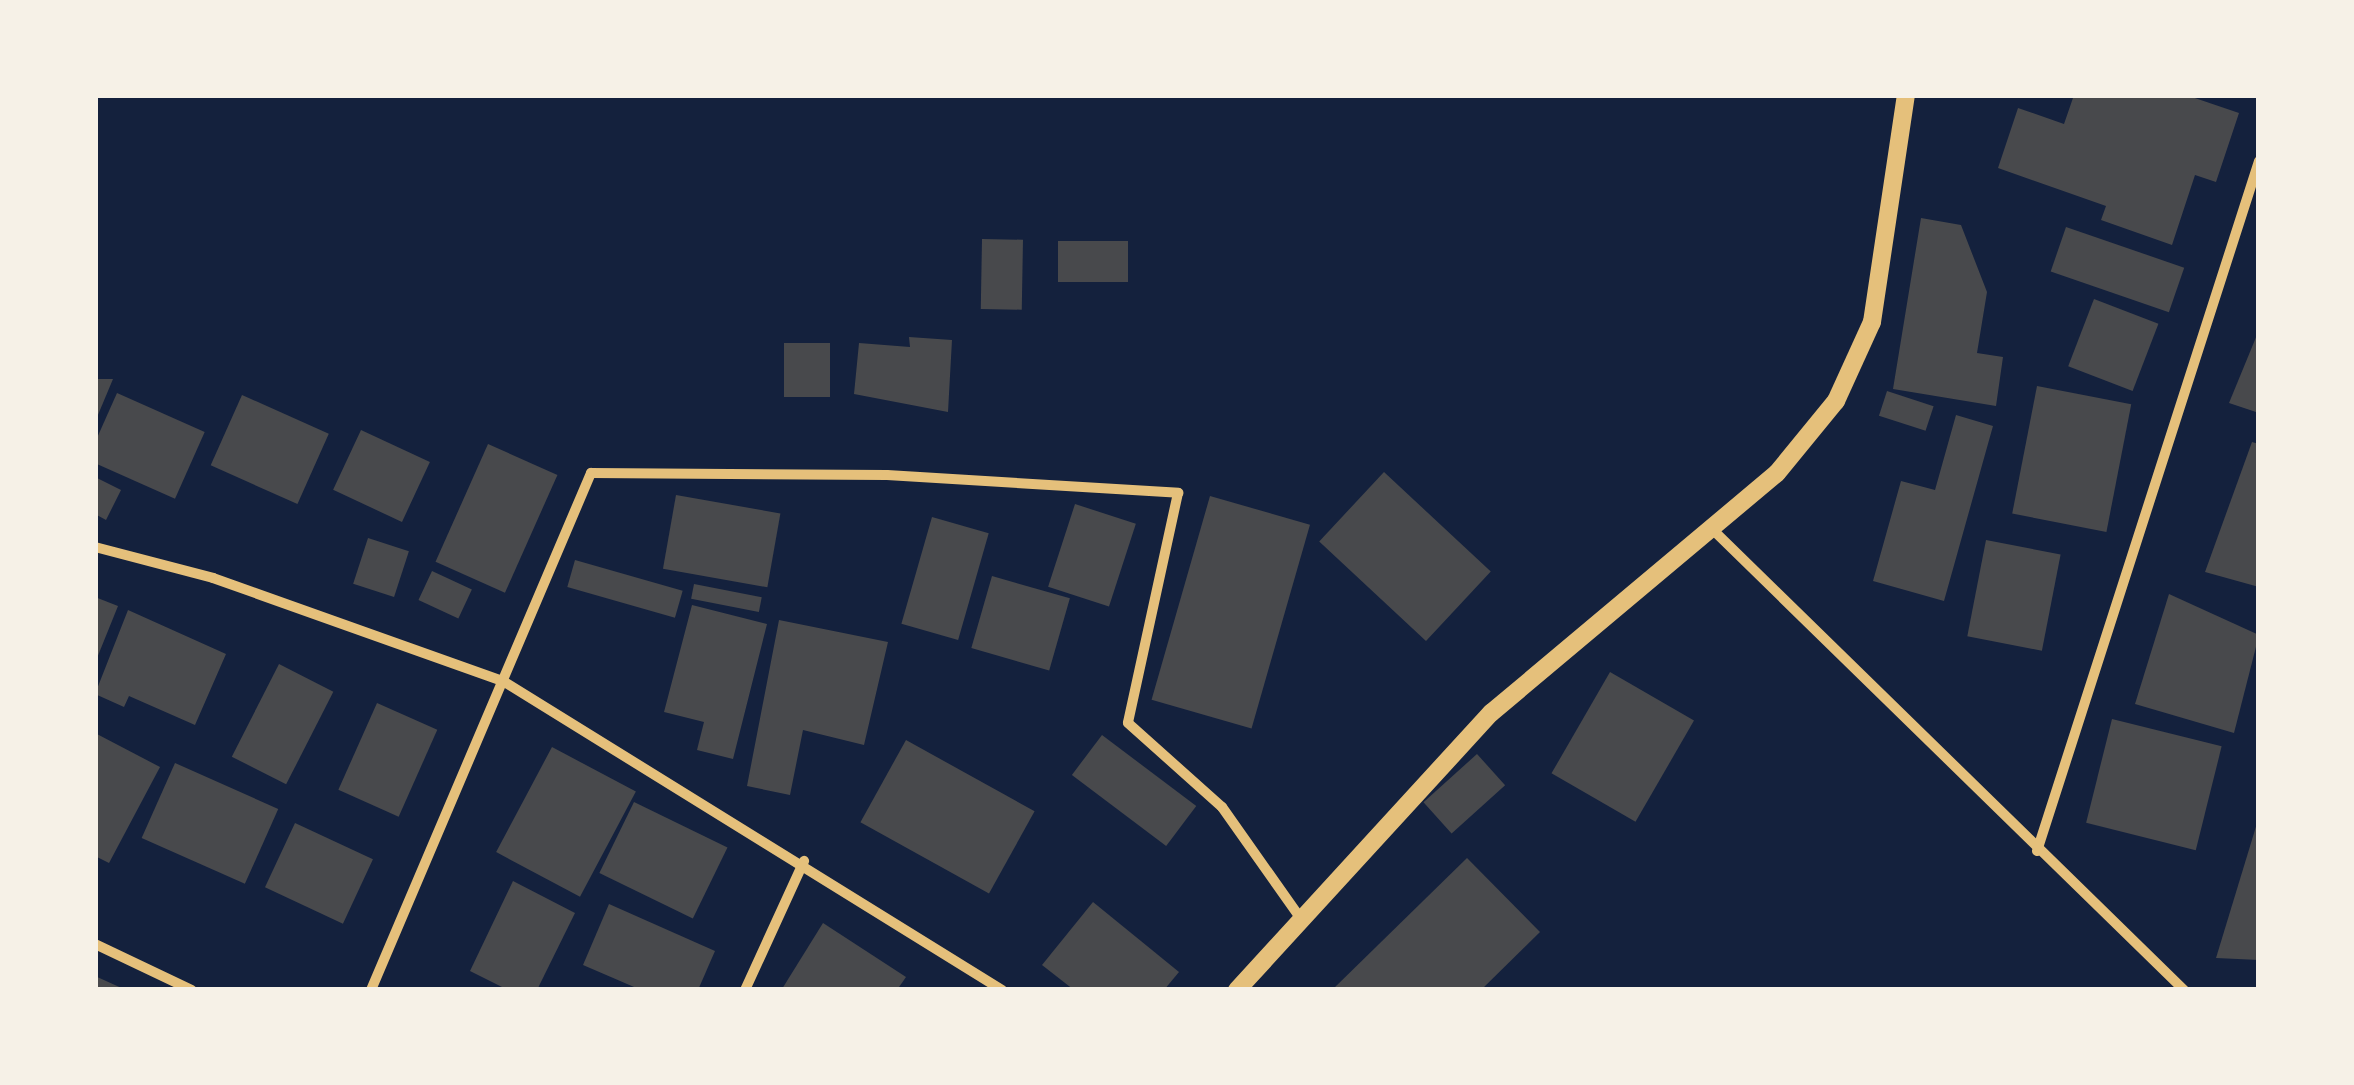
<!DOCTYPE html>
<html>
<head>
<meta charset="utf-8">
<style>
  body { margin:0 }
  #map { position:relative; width:2354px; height:1085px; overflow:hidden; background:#14213d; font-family:"Nunito Sans",sans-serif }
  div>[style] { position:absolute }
  .building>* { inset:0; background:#48494c; transform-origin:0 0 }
  .minor>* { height:10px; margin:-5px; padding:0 5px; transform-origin:5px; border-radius:5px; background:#e5c07b }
  .tertiary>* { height:18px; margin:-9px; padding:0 9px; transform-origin:9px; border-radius:9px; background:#e5c07b }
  span { translate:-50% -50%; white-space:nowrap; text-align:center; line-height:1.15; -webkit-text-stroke:9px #f6f1e7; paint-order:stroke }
  .frame { position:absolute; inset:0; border:98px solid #f6f1e7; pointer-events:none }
</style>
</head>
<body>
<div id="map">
  <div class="building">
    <div style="clip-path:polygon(2074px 95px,2186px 95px,2239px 113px,2216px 182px,2195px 175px,2172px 245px,2101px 220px,2106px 206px,1998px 168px,2018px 108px,2064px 124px)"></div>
    <div style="clip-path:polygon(1921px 218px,1961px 225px,1987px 292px,1977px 353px,2003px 357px,1996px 406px,1893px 389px)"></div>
    <div style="left:2066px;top:227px;width:125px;height:47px;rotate:19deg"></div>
    <div style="left:982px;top:239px;width:41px;height:70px;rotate:1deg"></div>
    <div style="left:1128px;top:241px;width:41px;height:70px;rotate:90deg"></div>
    <div style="left:2094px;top:299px;width:69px;height:72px;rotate:21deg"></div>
    <div style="clip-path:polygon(2259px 330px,2259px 413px,2229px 403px)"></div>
    <div style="clip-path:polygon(909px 337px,952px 340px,948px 412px,854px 394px,859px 343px,910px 347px)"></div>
    <div style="left:784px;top:343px;width:46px;height:54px"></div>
    <div style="clip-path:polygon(95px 379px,113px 379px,95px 422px)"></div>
    <div style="left:2037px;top:386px;width:96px;height:130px;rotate:11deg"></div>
    <div style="left:1887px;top:391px;width:49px;height:26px;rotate:18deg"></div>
    <div style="left:117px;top:393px;width:96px;height:73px;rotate:24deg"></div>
    <div style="left:242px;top:395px;width:95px;height:77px;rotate:24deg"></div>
    <div style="clip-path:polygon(1956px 415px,1993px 426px,1944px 601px,1873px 581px,1901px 481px,1935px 490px)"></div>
    <div style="left:361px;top:430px;width:76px;height:66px;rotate:25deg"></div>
    <div style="clip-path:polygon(2252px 442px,2259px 444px,2259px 587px,2205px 572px)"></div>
    <div style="left:488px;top:444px;width:76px;height:129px;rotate:24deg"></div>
    <div style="left:1384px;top:472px;width:146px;height:95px;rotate:43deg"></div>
    <div style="clip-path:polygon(95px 477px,121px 490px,106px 520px,95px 514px)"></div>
    <div style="left:676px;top:495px;width:106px;height:75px;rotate:10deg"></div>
    <div style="left:1210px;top:496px;width:104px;height:212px;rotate:16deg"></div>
    <div style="left:1075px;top:504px;width:64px;height:87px;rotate:18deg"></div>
    <div style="left:932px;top:517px;width:59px;height:111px;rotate:16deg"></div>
    <div style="left:368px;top:538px;width:43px;height:48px;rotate:18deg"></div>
    <div style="left:1986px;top:540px;width:76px;height:98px;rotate:11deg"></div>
    <div style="left:575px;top:560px;width:112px;height:28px;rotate:16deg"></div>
    <div style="left:432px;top:571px;width:44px;height:32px;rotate:25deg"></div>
    <div style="left:992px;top:576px;width:81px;height:75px;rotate:16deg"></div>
    <div style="left:694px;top:584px;width:69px;height:15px;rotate:11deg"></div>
    <div style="clip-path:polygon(2169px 594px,2259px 635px,2234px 733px,2135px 704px)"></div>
    <div style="clip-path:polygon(95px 597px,118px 606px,95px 663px)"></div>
    <div style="clip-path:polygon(692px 605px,767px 624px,733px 759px,697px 750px,704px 722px,664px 712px)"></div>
    <div style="clip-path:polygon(128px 610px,226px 654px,195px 725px,129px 696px,124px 707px,95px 694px)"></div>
    <div style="clip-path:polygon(779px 620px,888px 642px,864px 745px,803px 730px,790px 795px,747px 786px)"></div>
    <div style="left:279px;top:664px;width:61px;height:104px;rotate:27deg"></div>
    <div style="left:1610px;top:672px;width:97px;height:117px;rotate:30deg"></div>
    <div style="left:377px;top:703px;width:66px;height:95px;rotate:24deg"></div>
    <div style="left:2112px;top:719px;width:113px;height:107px;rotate:14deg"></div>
    <div style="clip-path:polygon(95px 733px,160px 767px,109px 863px,95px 856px)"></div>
    <div style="left:1102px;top:735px;width:118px;height:50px;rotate:37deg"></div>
    <div style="left:906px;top:740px;width:147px;height:94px;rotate:29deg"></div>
    <div style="left:552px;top:747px;width:95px;height:119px;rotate:28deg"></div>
    <div style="left:1477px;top:754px;width:42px;height:72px;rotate:48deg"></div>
    <div style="left:175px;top:763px;width:113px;height:82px;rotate:24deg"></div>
    <div style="left:634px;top:802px;width:104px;height:79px;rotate:26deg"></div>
    <div style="clip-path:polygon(2258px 820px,2259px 960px,2216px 958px)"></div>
    <div style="left:295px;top:823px;width:86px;height:71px;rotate:25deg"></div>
    <div style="clip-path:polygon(1467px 858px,1540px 932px,1481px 990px,1332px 990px)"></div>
    <div style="clip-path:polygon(513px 881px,575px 913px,537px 990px,508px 990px,470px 971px)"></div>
    <div style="clip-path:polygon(1093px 902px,1179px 972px,1164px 990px,1074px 990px,1042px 965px)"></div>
    <div style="clip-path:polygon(609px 904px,715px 951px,698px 990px,641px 990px,583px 965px)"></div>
    <div style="clip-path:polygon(823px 923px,906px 977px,897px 990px,782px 989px)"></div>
    <div style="clip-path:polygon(95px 976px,126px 990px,95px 990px)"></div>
  </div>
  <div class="minor">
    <div style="left:1710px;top:527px;width:663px;rotate:44.33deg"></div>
    <div style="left:95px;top:547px;width:122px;rotate:14.7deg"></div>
    <div style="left:213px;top:578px;width:308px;rotate:19.6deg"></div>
    <div style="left:503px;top:681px;width:587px;rotate:31.77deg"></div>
    <div style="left:2037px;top:851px;width:725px;rotate:-72.16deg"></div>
    <div style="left:95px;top:944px;width:107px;rotate:25.4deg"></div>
    <div style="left:371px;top:990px;width:562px;rotate:-66.95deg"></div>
    <div style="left:591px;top:473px;width:296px;rotate:0.4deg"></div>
    <div style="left:887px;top:475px;width:292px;rotate:3.5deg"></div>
    <div style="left:1178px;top:493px;width:235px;rotate:102.3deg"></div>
    <div style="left:1128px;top:723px;width:126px;rotate:41.8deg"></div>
    <div style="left:1222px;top:807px;width:133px;rotate:54.8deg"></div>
    <div style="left:745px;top:990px;width:142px;rotate:-65.4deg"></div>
  </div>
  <div class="tertiary">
    <div style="left:1237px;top:990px;width:376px;rotate:-47.5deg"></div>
    <div style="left:1491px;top:713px;width:373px;rotate:-40deg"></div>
    <div style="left:1777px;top:473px;width:93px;rotate:-50.7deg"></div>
    <div style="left:1836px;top:401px;width:87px;rotate:-65.5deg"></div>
    <div style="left:1872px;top:322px;width:230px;rotate:-81.5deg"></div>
  </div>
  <div class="frame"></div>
</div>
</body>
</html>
